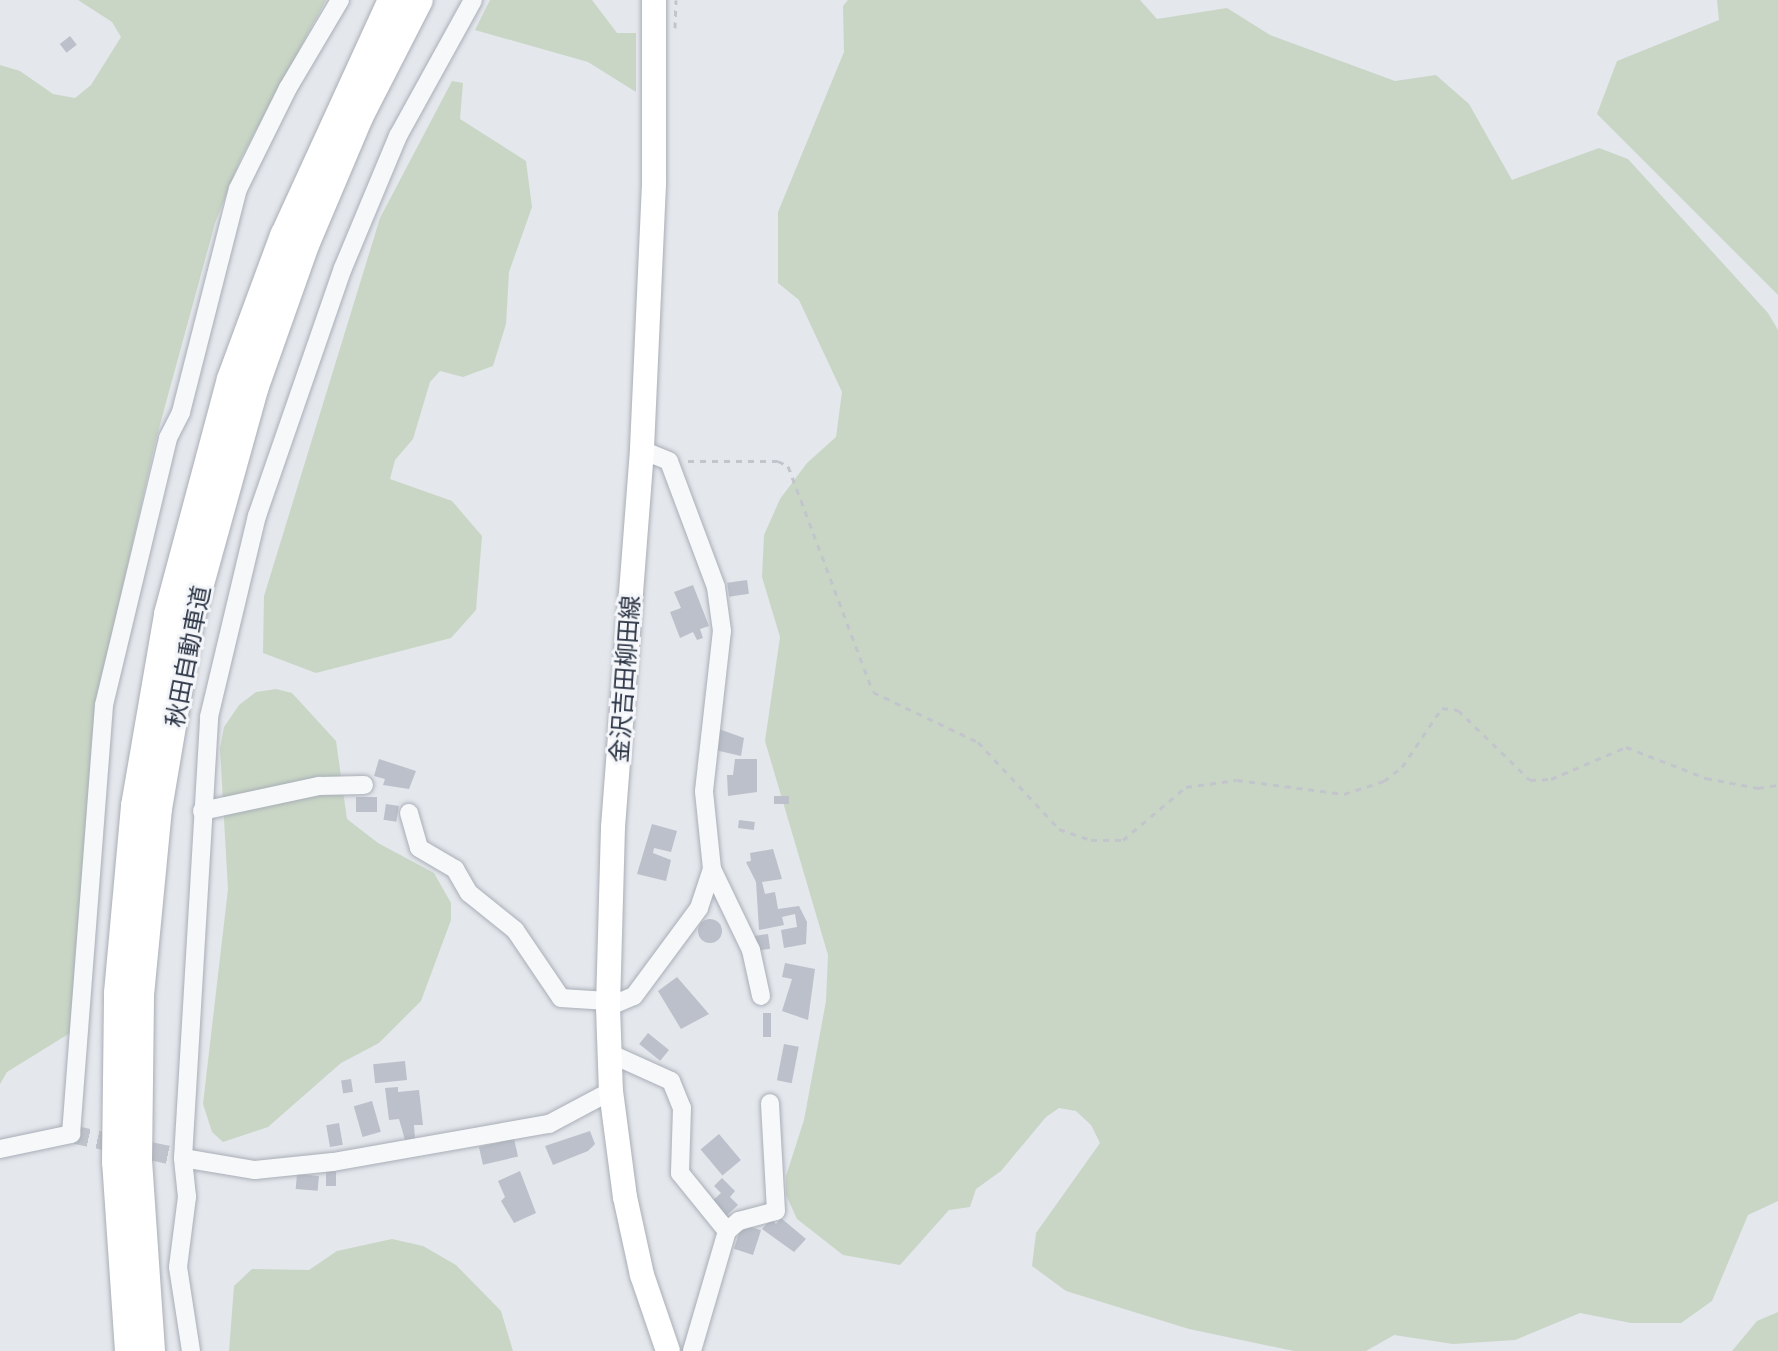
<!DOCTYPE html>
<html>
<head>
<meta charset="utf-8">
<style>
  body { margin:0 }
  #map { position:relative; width:1778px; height:1351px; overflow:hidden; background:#e4e7ec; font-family:"Golos Text","Noto Sans JP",sans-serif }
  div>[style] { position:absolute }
  .green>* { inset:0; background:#c9d6c5 }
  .building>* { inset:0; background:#bbc0ca; transform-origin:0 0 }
  .round { border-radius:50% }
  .minor-tunnel>* { height:18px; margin-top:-9px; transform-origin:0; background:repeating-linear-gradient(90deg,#bfc3cb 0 18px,transparent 0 27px) }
  .path>* { height:3px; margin-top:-1.5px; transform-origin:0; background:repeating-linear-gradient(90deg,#c2c5cb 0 6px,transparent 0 12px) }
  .roads { filter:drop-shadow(0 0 2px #a9aeb7) drop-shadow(0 0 2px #a9aeb7) }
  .minor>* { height:18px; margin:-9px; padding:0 9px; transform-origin:9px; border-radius:9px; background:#f7f8fa }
  .major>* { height:24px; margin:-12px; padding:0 12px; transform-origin:12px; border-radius:12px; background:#fff }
  .highway>* { height:28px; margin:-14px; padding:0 14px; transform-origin:14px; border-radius:14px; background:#fff }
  span { translate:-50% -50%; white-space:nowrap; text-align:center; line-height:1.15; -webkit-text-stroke:6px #f4f6f9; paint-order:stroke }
  .street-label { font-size:24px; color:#2b3445 }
</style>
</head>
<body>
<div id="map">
  <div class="green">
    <div style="clip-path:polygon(78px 0,326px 0,241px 158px,215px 223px,155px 443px,99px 694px,70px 1033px,7px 1072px,0 1084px,0 65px,20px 71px,53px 94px,75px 98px,91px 85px,121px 37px,112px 22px)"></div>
    <div style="clip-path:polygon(490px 0,592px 0,617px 33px,636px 33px,636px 92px,588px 62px,475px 30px)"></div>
    <div style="clip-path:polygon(848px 0,1140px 0,1157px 19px,1227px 8px,1270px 35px,1395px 81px,1436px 75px,1469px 104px,1512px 180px,1599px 148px,1628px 159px,1768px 313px,1778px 330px,1778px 1201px,1748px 1215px,1712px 1301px,1681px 1323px,1631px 1323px,1580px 1313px,1515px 1340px,1453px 1344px,1394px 1335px,1366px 1351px,1294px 1351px,1189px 1329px,1066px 1291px,1032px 1266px,1036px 1233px,1100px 1143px,1091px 1125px,1076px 1111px,1059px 1108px,1046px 1117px,1001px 1171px,976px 1189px,970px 1207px,949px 1210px,900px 1265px,843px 1255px,797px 1219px,786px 1195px,786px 1176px,804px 1120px,826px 1001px,828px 955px,765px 741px,780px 637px,762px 577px,764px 535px,780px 499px,807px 463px,836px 437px,842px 392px,799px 300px,778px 283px,778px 212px,844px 52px,843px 6px)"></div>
    <div style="clip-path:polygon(1717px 0,1778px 0,1778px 295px,1597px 114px,1617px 61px,1719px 20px)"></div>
    <div style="clip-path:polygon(452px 81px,463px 83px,460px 119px,526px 161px,532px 207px,509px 272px,506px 324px,493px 366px,463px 377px,440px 371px,430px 382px,413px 439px,395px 460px,390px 479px,452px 501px,482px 536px,476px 610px,451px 638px,316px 673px,263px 653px,264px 596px,380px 218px)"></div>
    <div style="clip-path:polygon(276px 689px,292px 693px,336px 741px,347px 819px,378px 843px,434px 873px,451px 903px,451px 920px,421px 1001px,379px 1043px,341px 1063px,268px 1127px,223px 1142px,212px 1132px,203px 1104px,228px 889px,220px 749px,224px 727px,239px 705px,256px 692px)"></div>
    <div style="clip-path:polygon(392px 1239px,423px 1246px,456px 1265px,501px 1311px,513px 1351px,229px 1351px,234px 1286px,252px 1269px,309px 1270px,337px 1251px)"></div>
    <div style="clip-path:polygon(1778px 1312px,1778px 1351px,1732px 1351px,1757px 1321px)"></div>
  </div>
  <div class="building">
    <div style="left:70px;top:36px;width:11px;height:13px;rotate:52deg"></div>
    <div style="left:747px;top:580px;width:14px;height:20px;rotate:82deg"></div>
    <div style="clip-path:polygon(693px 585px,709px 626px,700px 629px,703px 638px,697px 640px,693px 632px,680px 638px,670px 612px,681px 608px,674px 592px)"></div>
    <div style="clip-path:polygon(719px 729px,744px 738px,741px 756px,715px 750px)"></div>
    <div style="clip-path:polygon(379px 759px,416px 771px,409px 789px,383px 785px,385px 779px,374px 776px)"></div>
    <div style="clip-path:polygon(735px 759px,757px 759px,757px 792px,728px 796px,727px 775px,733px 775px)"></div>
    <div style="left:774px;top:796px;width:15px;height:8px"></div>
    <div style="left:356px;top:797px;width:21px;height:15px"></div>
    <div style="left:386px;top:804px;width:13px;height:16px;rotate:9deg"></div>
    <div style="left:739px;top:820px;width:16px;height:8px;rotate:7deg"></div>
    <div style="clip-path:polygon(652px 824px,677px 831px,671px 852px,654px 848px,653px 853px,671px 860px,666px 881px,637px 874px)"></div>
    <div style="clip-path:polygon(773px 849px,782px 879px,762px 882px,765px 894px,775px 892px,778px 909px,799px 906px,807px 922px,806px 944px,784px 948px,781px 930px,797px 927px,795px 914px,782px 917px,784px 925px,759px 930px,756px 882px,746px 862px,751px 861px,750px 853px)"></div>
    <div class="round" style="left:698px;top:919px;width:24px;height:24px"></div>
    <div style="left:768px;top:934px;width:15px;height:14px;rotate:82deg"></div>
    <div style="clip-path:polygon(785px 963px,815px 969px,808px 1020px,782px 1011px,792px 979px,782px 977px)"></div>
    <div style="clip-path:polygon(677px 977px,709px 1014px,681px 1029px,658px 991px)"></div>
    <div style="left:763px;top:1013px;width:8px;height:24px"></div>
    <div style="left:648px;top:1033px;width:27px;height:14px;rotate:39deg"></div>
    <div style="left:784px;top:1044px;width:15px;height:37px;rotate:11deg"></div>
    <div style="left:405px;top:1061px;width:19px;height:32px;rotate:84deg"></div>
    <div style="left:351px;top:1079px;width:13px;height:10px;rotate:81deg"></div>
    <div style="clip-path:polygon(398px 1087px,398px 1092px,419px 1090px,423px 1125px,414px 1125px,415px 1139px,405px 1140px,399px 1119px,389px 1120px,385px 1088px)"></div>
    <div style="left:372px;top:1101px;width:32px;height:19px;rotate:74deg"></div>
    <div style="left:339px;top:1123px;width:22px;height:13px;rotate:80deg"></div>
    <div style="clip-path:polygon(590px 1131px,595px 1144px,588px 1151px,553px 1165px,545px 1146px)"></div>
    <div style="left:719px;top:1134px;width:34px;height:24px;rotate:50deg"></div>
    <div style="left:514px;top:1139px;width:18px;height:36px;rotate:77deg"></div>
    <div style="left:326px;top:1170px;width:10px;height:16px"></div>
    <div style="clip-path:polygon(520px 1171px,536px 1213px,514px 1223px,501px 1201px,505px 1197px,498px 1181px)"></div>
    <div style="left:297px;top:1174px;width:22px;height:15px;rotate:5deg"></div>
    <div style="clip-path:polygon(722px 1178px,735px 1191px,730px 1197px,738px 1205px,725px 1217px,711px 1202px,721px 1193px,714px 1186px)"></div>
    <div style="clip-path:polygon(781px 1218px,806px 1239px,794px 1252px,762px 1229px,771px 1219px,776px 1224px)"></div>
    <div style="left:742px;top:1224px;width:20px;height:26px;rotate:18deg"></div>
  </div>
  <div class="minor-tunnel">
    <div style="left:71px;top:1134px;width:115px;rotate:12.1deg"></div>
  </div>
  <div class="path">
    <div style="left:675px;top:28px;width:28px;rotate:-88deg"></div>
    <div style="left:688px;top:461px;width:90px"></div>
    <div style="left:778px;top:461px;width:11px;rotate:27deg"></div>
    <div style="left:788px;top:466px;width:241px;rotate:69.4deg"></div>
    <div style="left:873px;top:692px;width:116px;rotate:25.5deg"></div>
    <div style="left:978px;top:742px;width:119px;rotate:47deg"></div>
    <div style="left:1059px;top:829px;width:34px;rotate:19deg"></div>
    <div style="left:1091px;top:840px;width:32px"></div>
    <div style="left:1123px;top:840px;width:82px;rotate:-40.1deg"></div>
    <div style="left:1186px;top:787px;width:51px;rotate:-7.8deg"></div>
    <div style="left:1237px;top:780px;width:108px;rotate:7.5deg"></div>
    <div style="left:1344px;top:794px;width:42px;rotate:-18deg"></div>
    <div style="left:1384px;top:781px;width:23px;rotate:-38deg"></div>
    <div style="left:1402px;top:767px;width:71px;rotate:-55.9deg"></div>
    <div style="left:1442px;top:708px;width:16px;rotate:7deg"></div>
    <div style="left:1458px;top:710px;width:100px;rotate:44.2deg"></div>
    <div style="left:1530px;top:780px;width:21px;rotate:-3deg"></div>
    <div style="left:1551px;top:779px;width:82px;rotate:-23.1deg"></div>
    <div style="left:1626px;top:747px;width:86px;rotate:21.2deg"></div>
    <div style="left:1706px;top:778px;width:53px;rotate:10.9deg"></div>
    <div style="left:1758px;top:788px;width:20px;rotate:-9deg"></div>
  </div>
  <div class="roads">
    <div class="minor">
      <div style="left:202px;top:811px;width:120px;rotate:-12.1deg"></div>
      <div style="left:319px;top:786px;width:45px;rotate:-1.3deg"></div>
      <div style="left:409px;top:813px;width:36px;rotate:74deg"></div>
      <div style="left:419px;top:848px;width:42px;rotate:30.3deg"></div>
      <div style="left:455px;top:869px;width:28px;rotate:60deg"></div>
      <div style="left:469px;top:893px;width:59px;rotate:38.8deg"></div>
      <div style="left:515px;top:930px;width:82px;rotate:55.9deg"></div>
      <div style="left:561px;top:998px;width:47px;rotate:3.7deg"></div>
      <div style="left:712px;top:869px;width:90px;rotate:64.3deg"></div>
      <div style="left:751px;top:950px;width:47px;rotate:77.7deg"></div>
      <div style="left:608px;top:1007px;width:28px;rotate:-23deg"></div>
      <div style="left:634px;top:996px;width:109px;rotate:-53.5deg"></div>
      <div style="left:699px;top:908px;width:41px;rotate:-71.6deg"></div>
      <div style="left:712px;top:869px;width:78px;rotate:-95.9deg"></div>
      <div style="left:704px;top:791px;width:161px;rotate:-83.6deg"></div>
      <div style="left:722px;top:631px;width:44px;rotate:-97.8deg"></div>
      <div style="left:716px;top:587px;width:134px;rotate:-110.5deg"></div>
      <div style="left:669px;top:461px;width:29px;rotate:-158deg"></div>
      <div style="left:609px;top:1053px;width:68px;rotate:24.3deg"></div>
      <div style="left:671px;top:1081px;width:29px;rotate:68deg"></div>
      <div style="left:682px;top:1108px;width:65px;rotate:91.8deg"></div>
      <div style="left:680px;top:1173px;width:75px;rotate:51deg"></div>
      <div style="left:727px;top:1231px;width:125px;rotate:106.3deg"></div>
      <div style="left:0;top:1149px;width:73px;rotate:-11.9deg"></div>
      <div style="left:71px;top:1134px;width:430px;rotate:-85.6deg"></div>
      <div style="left:104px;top:705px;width:275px;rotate:-76.5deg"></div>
      <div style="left:168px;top:438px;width:29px;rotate:-63deg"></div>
      <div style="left:181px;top:412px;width:230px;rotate:-75.7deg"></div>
      <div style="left:238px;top:189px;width:113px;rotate:-63.7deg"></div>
      <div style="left:288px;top:88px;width:102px;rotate:-59.4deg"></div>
      <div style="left:183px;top:1158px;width:73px;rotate:9.5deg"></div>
      <div style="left:255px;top:1170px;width:78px;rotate:-5.9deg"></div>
      <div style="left:333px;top:1162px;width:219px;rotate:-10deg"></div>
      <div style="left:549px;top:1124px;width:70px;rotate:-28deg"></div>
      <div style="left:727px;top:1231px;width:16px;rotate:-40deg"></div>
      <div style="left:739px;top:1221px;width:38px;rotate:-15deg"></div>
      <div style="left:776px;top:1211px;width:108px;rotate:-93.2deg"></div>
      <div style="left:191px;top:1351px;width:85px;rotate:-98.8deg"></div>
      <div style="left:178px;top:1267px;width:71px;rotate:-82.7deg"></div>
      <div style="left:187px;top:1197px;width:39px;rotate:-96deg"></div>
      <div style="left:183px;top:1158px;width:442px;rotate:-86.6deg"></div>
      <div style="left:209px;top:717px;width:207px;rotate:-76.6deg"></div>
      <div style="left:257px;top:516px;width:262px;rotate:-70.9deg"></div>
      <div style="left:343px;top:268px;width:143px;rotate:-67.4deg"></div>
      <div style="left:398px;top:136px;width:155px;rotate:-61.1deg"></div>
    </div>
    <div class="major">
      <div style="left:654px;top:0;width:184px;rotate:90deg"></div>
      <div style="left:654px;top:184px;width:266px;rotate:92.6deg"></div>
      <div style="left:642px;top:450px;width:378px;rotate:94.4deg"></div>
      <div style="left:613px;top:827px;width:180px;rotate:91.6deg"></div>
      <div style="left:608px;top:1007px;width:84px;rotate:88deg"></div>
      <div style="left:611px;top:1091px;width:107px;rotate:82.5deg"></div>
      <div style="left:625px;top:1197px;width:80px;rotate:77.7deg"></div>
      <div style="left:642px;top:1275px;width:80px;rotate:71.1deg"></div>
    </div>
    <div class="highway">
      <div style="left:129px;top:1351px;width:189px;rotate:-93.9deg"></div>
      <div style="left:116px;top:1162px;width:169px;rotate:-89.3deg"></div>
      <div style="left:118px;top:993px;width:188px;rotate:-84.8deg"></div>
      <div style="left:135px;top:806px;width:195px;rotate:-80.2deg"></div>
      <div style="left:168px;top:614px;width:243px;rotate:-75deg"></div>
      <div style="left:231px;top:379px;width:153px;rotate:-69.7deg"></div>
      <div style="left:284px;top:236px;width:260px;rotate:-65.4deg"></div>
      <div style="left:151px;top:1351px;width:189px;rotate:-93.9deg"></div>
      <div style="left:138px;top:1162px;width:167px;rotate:-89.3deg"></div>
      <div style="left:140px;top:995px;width:187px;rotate:-84.5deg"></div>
      <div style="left:158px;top:809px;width:192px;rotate:-80.4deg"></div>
      <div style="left:190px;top:620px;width:240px;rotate:-74.5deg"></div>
      <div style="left:254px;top:389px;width:153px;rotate:-70.5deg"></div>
      <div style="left:305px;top:245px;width:139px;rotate:-67.1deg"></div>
      <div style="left:359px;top:117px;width:131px;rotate:-62.9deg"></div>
    </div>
  </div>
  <div class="street-label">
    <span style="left:187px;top:656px;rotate:-79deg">秋田自動車道</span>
    <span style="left:624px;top:679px;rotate:-86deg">金沢吉田柳田線</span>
  </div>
</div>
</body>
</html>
